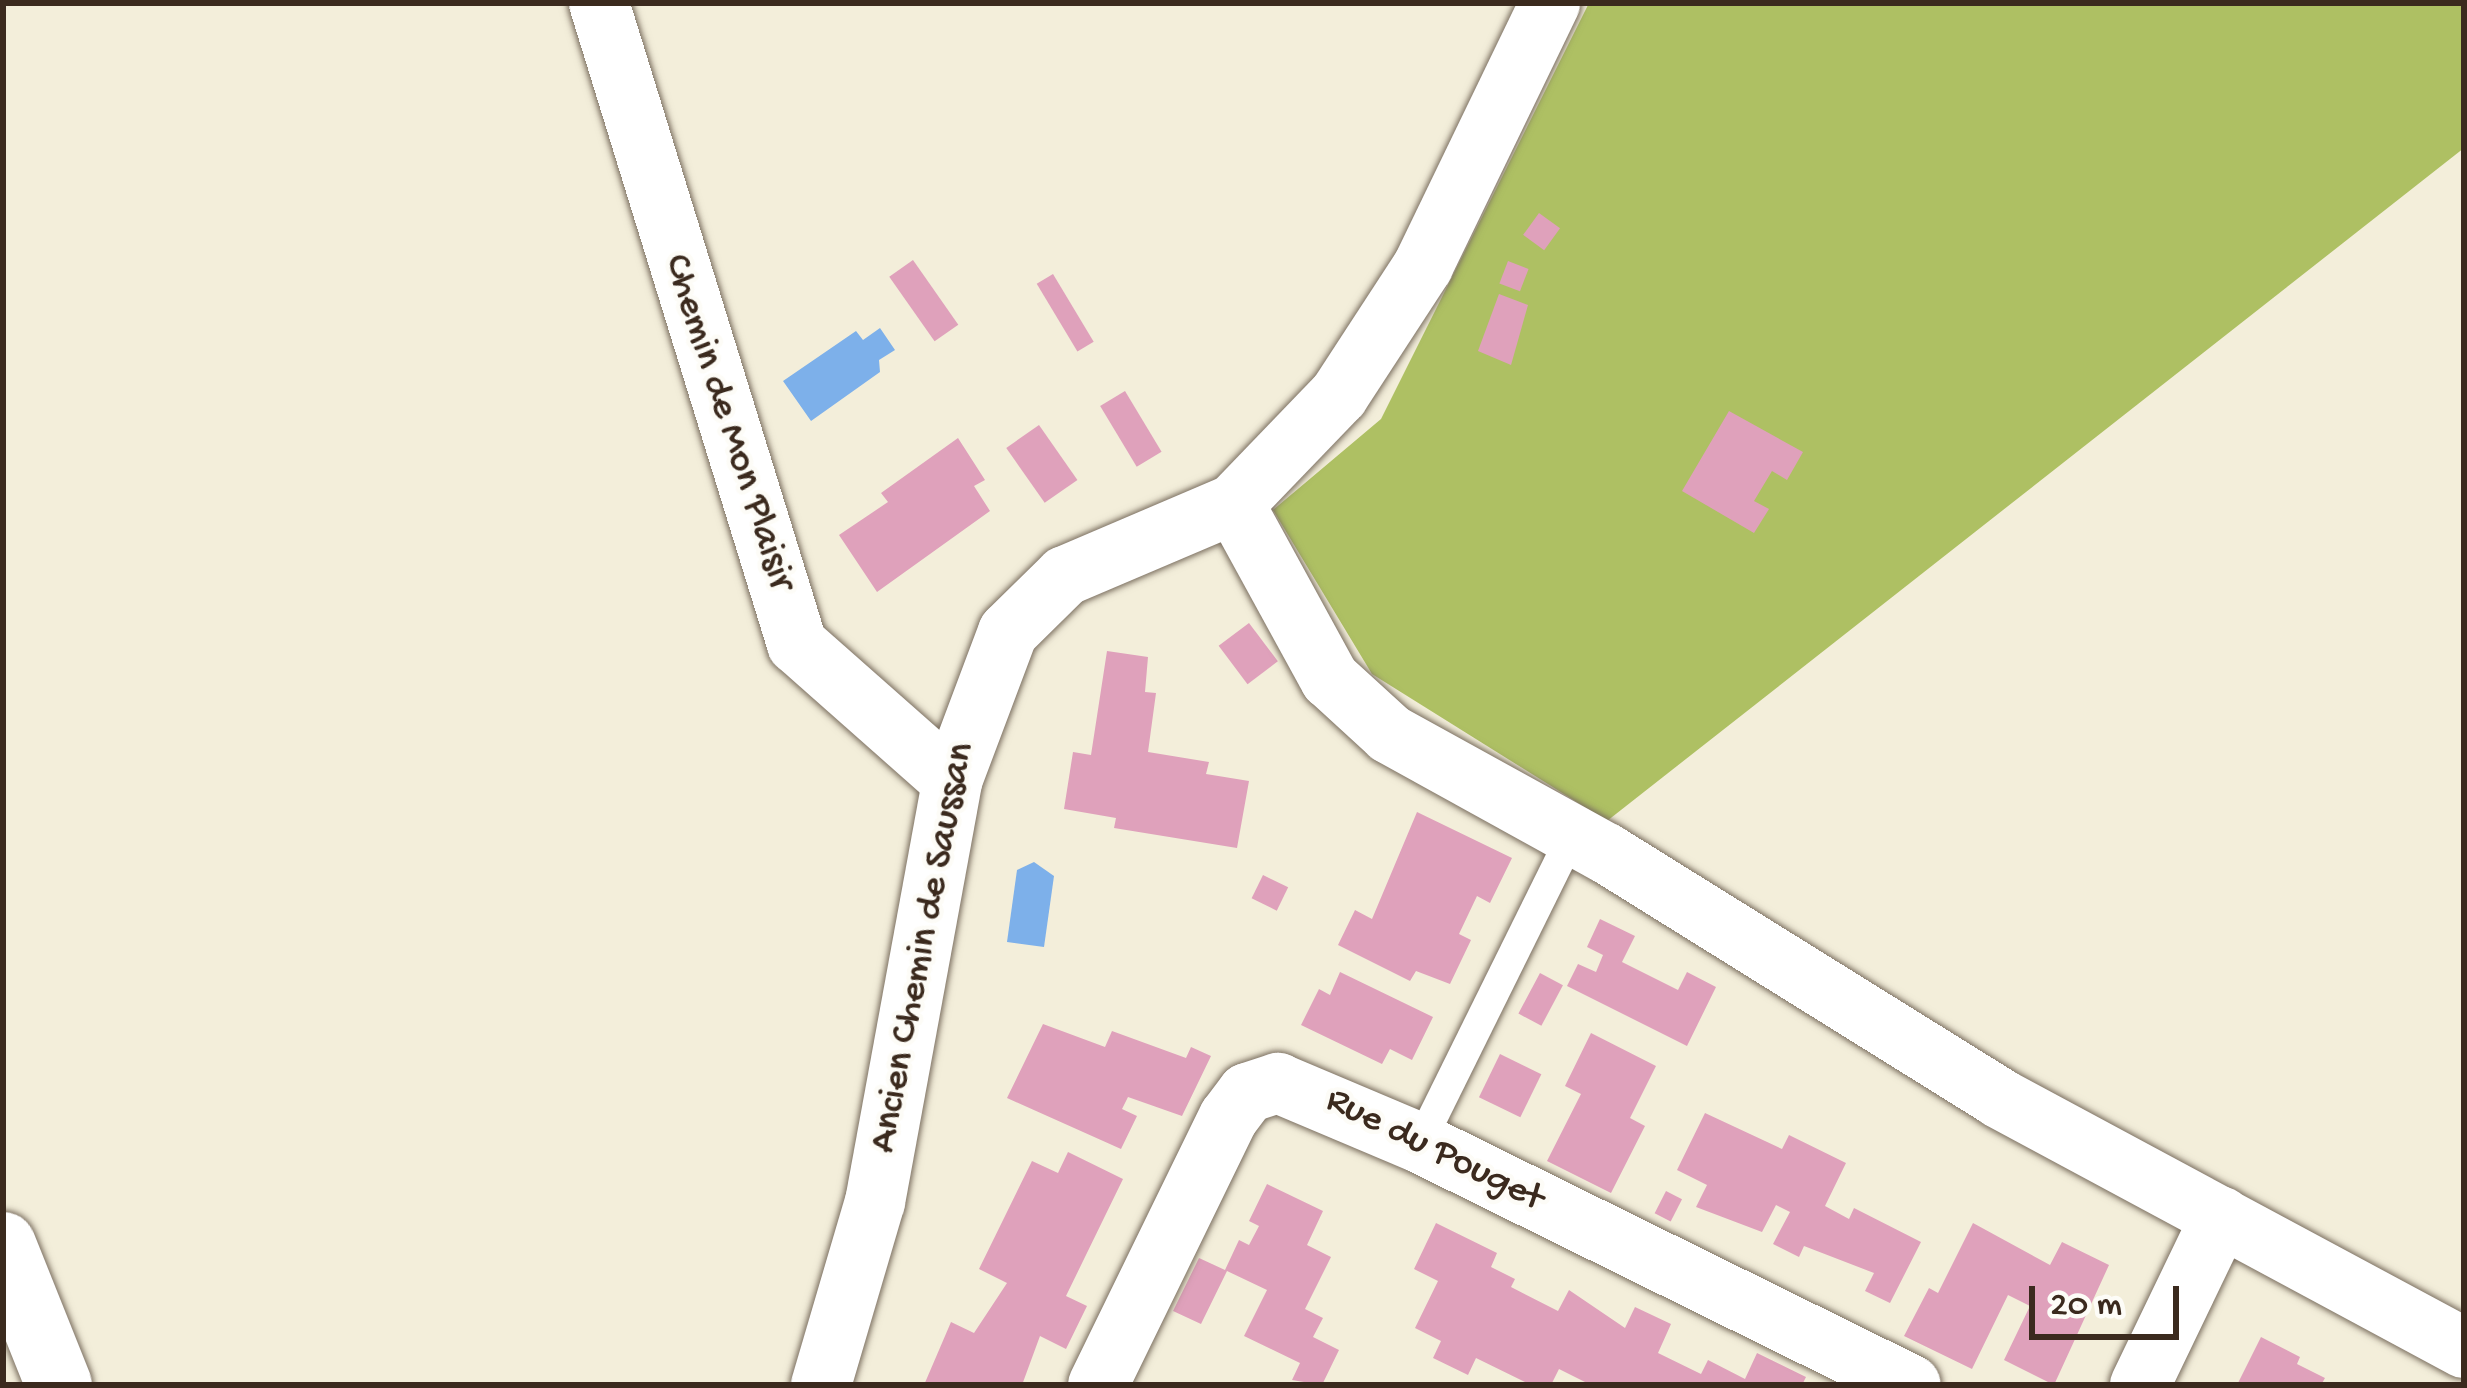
<!DOCTYPE html>
<html>
<head>
<meta charset="utf-8">
<style>
  body { margin:0 }
  #map { position:relative; width:2467px; height:1388px; overflow:hidden; background:#f3eeda; font-family:"Gochi Hand",sans-serif }
  div>[style] { position:absolute }
  .green>* { inset:0; background:#aec063 }
  .water>* { inset:0; background:#7db0ea }
  .building>* { inset:0; background:#dfa1bb; transform-origin:0 0 }
  .roads { filter:drop-shadow(0 0 3px #7b6f60) drop-shadow(0 0 3px #7b6f60) }
  .service>* { height:30px; margin:-15px; padding:0 15px; transform-origin:15px; border-radius:15px; background:#fff }
  .minor>* { height:60px; margin:-30px; padding:0 30px; transform-origin:30px; border-radius:30px; background:#fff }
  .tertiary>* { height:66px; margin:-33px; padding:0 33px; transform-origin:33px; border-radius:33px; background:#fff }
  span { translate:-50% -50%; white-space:nowrap; text-align:center; line-height:1.15; -webkit-text-stroke:9px #fdfcf7; paint-order:stroke }
  .street-label { font-size:39px; color:#3b2a1e }
  .frame { position:absolute; inset:0; border:6px solid #3b2a1e; pointer-events:none }
  .scale { position:absolute; left:2029px; top:1286px; width:150px; height:54px; box-sizing:border-box; border:6px solid #3b2a1e; border-top:0; padding-left:15px; font-size:36px; line-height:42px; white-space:nowrap; color:#3b2a1e; -webkit-text-stroke:9px #fdfcf7; paint-order:stroke }
</style>
</head>
<body>
<div id="map">
  <div class="green">
    <div style="clip-path:polygon(1589px 3px,2464px 3px,2464px 148px,1607px 821px,1372px 674px,1273px 510px,1381px 419px)"></div>
  </div>
  <div class="water">
    <div style="clip-path:polygon(880px 328px,895px 350px,879px 360px,880px 372px,811px 421px,783px 381px,856px 331px,863px 340px)"></div>
    <div style="clip-path:polygon(1034px 862px,1054px 876px,1044px 947px,1007px 942px,1017px 870px)"></div>
  </div>
  <div class="building">
    <div style="left:1539px;top:213px;width:26px;height:27px;rotate:36deg"></div>
    <div style="left:913px;top:260px;width:79px;height:29px;rotate:55deg"></div>
    <div style="left:1508px;top:261px;width:22px;height:24px;rotate:21deg"></div>
    <div style="left:1053px;top:274px;width:79px;height:19px;rotate:59deg"></div>
    <div style="clip-path:polygon(1499px 294px,1528px 305px,1511px 365px,1478px 351px)"></div>
    <div style="left:1125px;top:391px;width:71px;height:29px;rotate:59deg"></div>
    <div style="clip-path:polygon(1729px 411px,1803px 452px,1787px 480px,1772px 471px,1754px 501px,1769px 509px,1754px 533px,1682px 491px)"></div>
    <div style="left:1039px;top:425px;width:67px;height:40px;rotate:55deg"></div>
    <div style="clip-path:polygon(958px 438px,985px 480px,974px 486px,990px 511px,877px 592px,839px 535px,888px 502px,881px 493px)"></div>
    <div style="left:1249px;top:623px;width:48px;height:38px;rotate:53deg"></div>
    <div style="clip-path:polygon(1107px 651px,1148px 657px,1145px 692px,1156px 693px,1148px 752px,1209px 762px,1206px 774px,1249px 781px,1237px 848px,1114px 828px,1116px 818px,1064px 809px,1073px 752px,1091px 755px)"></div>
    <div style="clip-path:polygon(1417px 812px,1512px 858px,1490px 903px,1477px 896px,1459px 934px,1471px 940px,1450px 984px,1416px 971px,1410px 981px,1338px 945px,1355px 910px,1372px 919px)"></div>
    <div style="left:1263px;top:875px;width:28px;height:26px;rotate:26deg"></div>
    <div style="clip-path:polygon(1600px 919px,1635px 936px,1622px 962px,1678px 990px,1687px 972px,1716px 987px,1687px 1046px,1567px 986px,1578px 964px,1596px 972px,1603px 955px,1587px 947px)"></div>
    <div style="clip-path:polygon(1340px 972px,1433px 1017px,1412px 1060px,1390px 1049px,1382px 1064px,1301px 1025px,1319px 989px,1330px 995px)"></div>
    <div style="left:1540px;top:973px;width:26px;height:46px;rotate:28deg"></div>
    <div style="clip-path:polygon(1043px 1024px,1105px 1047px,1112px 1031px,1186px 1058px,1191px 1047px,1211px 1056px,1182px 1116px,1128px 1097px,1122px 1109px,1137px 1116px,1121px 1149px,1007px 1098px)"></div>
    <div style="clip-path:polygon(1591px 1033px,1656px 1066px,1630px 1118px,1645px 1126px,1611px 1193px,1547px 1161px,1581px 1094px,1565px 1086px)"></div>
    <div style="left:1500px;top:1054px;width:46px;height:48px;rotate:26deg"></div>
    <div style="clip-path:polygon(1705px 1113px,1782px 1149px,1789px 1135px,1846px 1163px,1825px 1206px,1849px 1219px,1854px 1208px,1921px 1242px,1890px 1303px,1865px 1291px,1874px 1273px,1804px 1246px,1799px 1257px,1773px 1244px,1790px 1212px,1776px 1205px,1762px 1232px,1696px 1207px,1707px 1185px,1677px 1170px)"></div>
    <div style="clip-path:polygon(1068px 1152px,1123px 1179px,1066px 1296px,1087px 1306px,1066px 1349px,1040px 1336px,1022px 1385px,924px 1385px,951px 1322px,974px 1333px,1007px 1283px,979px 1269px,1032px 1161px,1058px 1173px)"></div>
    <div style="clip-path:polygon(1267px 1184px,1323px 1211px,1307px 1245px,1331px 1257px,1305px 1309px,1323px 1318px,1313px 1337px,1339px 1350px,1322px 1385px,1292px 1380px,1300px 1363px,1244px 1336px,1267px 1290px,1227px 1271px,1201px 1324px,1173px 1311px,1199px 1258px,1225px 1270px,1239px 1240px,1249px 1245px,1259px 1226px,1249px 1221px)"></div>
    <div style="left:1666px;top:1191px;width:18px;height:25px;rotate:27deg"></div>
    <div style="clip-path:polygon(1436px 1223px,1497px 1253px,1491px 1267px,1515px 1279px,1511px 1287px,1558px 1311px,1569px 1290px,1625px 1328px,1635px 1307px,1671px 1324px,1658px 1353px,1701px 1374px,1708px 1360px,1745px 1379px,1757px 1353px,1806px 1377px,1802px 1385px,1591px 1385px,1559px 1369px,1551px 1385px,1531px 1385px,1476px 1358px,1468px 1375px,1433px 1358px,1441px 1341px,1415px 1328px,1438px 1281px,1414px 1269px)"></div>
    <div style="clip-path:polygon(1973px 1223px,2050px 1265px,2062px 1242px,2109px 1265px,2054px 1385px,2004px 1360px,2030px 1306px,2008px 1295px,1972px 1369px,1904px 1336px,1929px 1288px,1938px 1293px)"></div>
    <div style="clip-path:polygon(2261px 1337px,2300px 1357px,2297px 1364px,2325px 1378px,2321px 1385px,2237px 1385px)"></div>
  </div>
  <div class="roads">
    <div class="service">
      <div style="left:1420px;top:1143px;width:330px;rotate:-63.7deg"></div>
    </div>
    <div class="minor">
      <div style="left:599px;top:3px;width:671px;rotate:72.83deg"></div>
      <div style="left:797px;top:644px;width:207px;rotate:41.5deg"></div>
      <div style="left:1234px;top:504px;width:200px;rotate:61.3deg"></div>
      <div style="left:1330px;top:679px;width:81px;rotate:42.5deg"></div>
      <div style="left:1390px;top:734px;width:247px;rotate:28.9deg"></div>
      <div style="left:1606px;top:853px;width:463px;rotate:31.9deg"></div>
      <div style="left:1999px;top:1098px;width:528px;rotate:28.26deg"></div>
      <div style="left:821px;top:1385px;width:191px;rotate:-73.6deg"></div>
      <div style="left:875px;top:1202px;width:428px;rotate:-79.6deg"></div>
      <div style="left:952px;top:781px;width:159px;rotate:-69.4deg"></div>
      <div style="left:1008px;top:632px;width:80px;rotate:-44.5deg"></div>
      <div style="left:1065px;top:576px;width:184px;rotate:-23.1deg"></div>
      <div style="left:1234px;top:504px;width:151px;rotate:-46.1deg"></div>
      <div style="left:1339px;top:395px;width:154px;rotate:-56.9deg"></div>
      <div style="left:1423px;top:266px;width:292px;rotate:-64.2deg"></div>
      <div style="left:1098px;top:1385px;width:298px;rotate:-64deg"></div>
      <div style="left:1229px;top:1117px;width:30px;rotate:-53deg"></div>
      <div style="left:1247px;top:1093px;width:33px;rotate:-18deg"></div>
      <div style="left:1278px;top:1083px;width:154px;rotate:22.9deg"></div>
      <div style="left:1420px;top:1143px;width:547px;rotate:26.24deg"></div>
      <div style="left:2140px;top:1385px;width:187px;rotate:-64.3deg"></div>
    </div>
    <div class="tertiary">
      <div style="left:3px;top:1245px;width:151px;rotate:68.2deg"></div>
    </div>
  </div>
  <div class="street-label">
    <span style="left:727px;top:423px;rotate:72deg">Chemin de Mon Plaisir</span>
    <span style="left:924px;top:948px;rotate:-79deg">Ancien Chemin de Saussan</span>
    <span style="left:1434px;top:1151px;rotate:26deg">Rue du Pouget</span>
  </div>
  <div class="frame"></div>
  <div class="scale">20 m</div>
</div>
</body>
</html>
